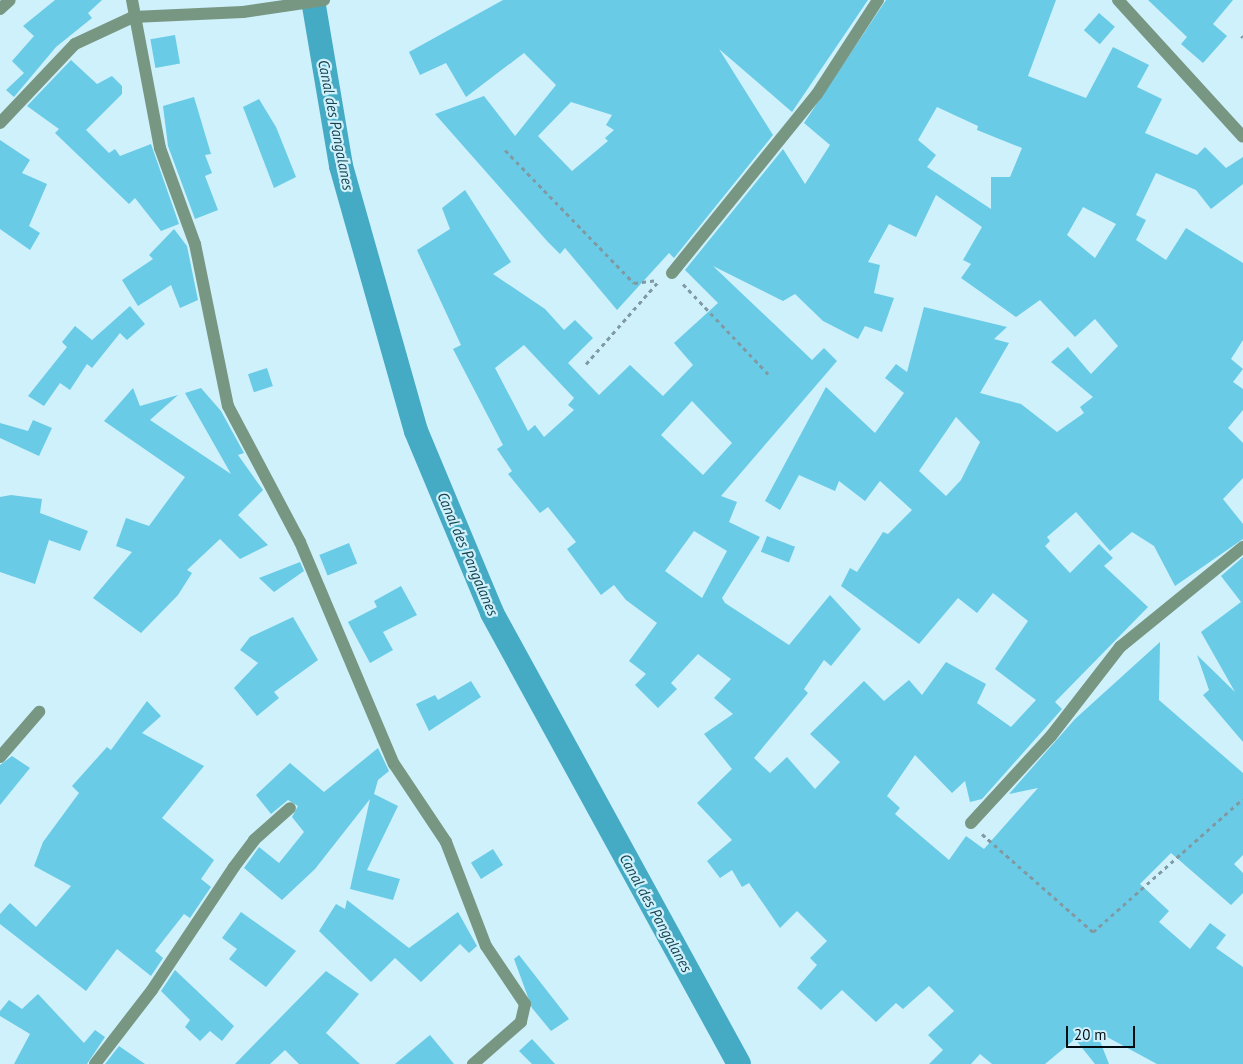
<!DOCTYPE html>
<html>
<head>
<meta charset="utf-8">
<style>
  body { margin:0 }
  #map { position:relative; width:1243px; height:1064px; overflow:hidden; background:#cff1fc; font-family:"PT Sans",sans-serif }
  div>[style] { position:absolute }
  .canal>* { height:24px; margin:-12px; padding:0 12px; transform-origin:12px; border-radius:12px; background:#45abc5 }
  .building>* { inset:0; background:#69cbe6; transform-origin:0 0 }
  .path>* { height:3px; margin-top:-1.5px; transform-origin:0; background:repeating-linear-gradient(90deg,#809aa3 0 4px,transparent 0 8px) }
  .minor>* { height:12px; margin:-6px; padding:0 6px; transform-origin:6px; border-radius:6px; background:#789783 }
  span { translate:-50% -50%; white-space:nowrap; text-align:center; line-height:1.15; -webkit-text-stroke:4.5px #cff1fc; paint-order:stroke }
  .water-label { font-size:15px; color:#15424e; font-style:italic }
  .scale { position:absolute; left:1066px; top:1026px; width:69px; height:22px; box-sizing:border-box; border:2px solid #000e13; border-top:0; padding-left:6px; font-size:15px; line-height:18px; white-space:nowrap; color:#000e13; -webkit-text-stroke:4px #cff1fc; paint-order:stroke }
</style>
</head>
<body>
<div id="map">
  <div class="canal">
    <div style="left:313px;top:0;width:168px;rotate:80.4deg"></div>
    <div style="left:341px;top:166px;width:275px;rotate:74.2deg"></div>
    <div style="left:416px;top:431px;width:197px;rotate:67.3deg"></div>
    <div style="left:492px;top:613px;width:514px;rotate:61.29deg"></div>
  </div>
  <div class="building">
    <div style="clip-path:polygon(55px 0,102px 0,88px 13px,92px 18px,56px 47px,14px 97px,6px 90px,24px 73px,12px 61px,34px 36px,23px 26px)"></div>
    <div style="clip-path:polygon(evenodd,503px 0,868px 0,792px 112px,719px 49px,773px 135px,674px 258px,669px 253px,617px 310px,565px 248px,560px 254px,547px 241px,435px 114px,484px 96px,515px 136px,556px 85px,524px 53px,466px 97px,446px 63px,420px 75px,409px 52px,503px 0,571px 102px,612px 115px,606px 125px,614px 130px,605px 138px,608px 141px,572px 171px,538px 136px,571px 102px)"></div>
    <div style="clip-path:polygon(evenodd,886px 0,1056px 0,1028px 76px,1086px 98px,1113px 47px,1149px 65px,1137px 87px,1162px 99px,1145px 133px,1197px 155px,1205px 147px,1226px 168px,1243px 157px,1243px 184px,1211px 209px,1196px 190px,1156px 173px,1136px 215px,1146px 220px,1136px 240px,1166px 260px,1186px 228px,1243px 263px,1243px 340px,1231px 359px,1243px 369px,1233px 382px,1243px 389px,1243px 410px,1228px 428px,1243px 443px,1243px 478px,1223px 499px,1243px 524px,1243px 539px,1175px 586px,1154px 546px,1132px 532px,1110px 551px,1076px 512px,1047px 537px,1050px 541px,1045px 546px,1070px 573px,1099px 544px,1113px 558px,1104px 566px,1148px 607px,1055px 702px,1062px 709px,982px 799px,970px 802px,965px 781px,952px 793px,915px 755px,887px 796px,900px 808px,895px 814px,949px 860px,966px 836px,984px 849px,1038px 788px,1009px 794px,1075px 719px,1160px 642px,1159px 700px,1243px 773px,1243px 855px,1234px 864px,1243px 873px,1243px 893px,1231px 905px,1171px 853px,1140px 884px,1169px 911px,1159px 922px,1190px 949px,1210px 923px,1226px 935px,1216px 948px,1243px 967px,1243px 1064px,1157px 1064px,1096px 1031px,1109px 1064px,1095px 1064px,1075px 1039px,1045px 1064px,992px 1064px,980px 1054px,971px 1064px,929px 1064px,943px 1050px,928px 1035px,954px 1011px,929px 986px,903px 1009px,896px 1003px,876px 1022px,842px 990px,821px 1010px,797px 988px,817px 965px,810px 958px,827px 941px,797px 911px,780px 928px,749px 883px,742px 887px,732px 870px,720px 878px,707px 861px,732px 840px,697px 803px,732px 769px,704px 734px,733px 714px,714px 698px,731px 679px,698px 654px,671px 683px,677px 689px,658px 708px,635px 685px,646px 674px,629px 661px,657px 623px,626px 600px,614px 585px,601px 595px,567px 549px,576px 542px,548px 507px,540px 513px,508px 474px,512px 471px,497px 449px,503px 445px,453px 349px,461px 345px,417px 250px,450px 229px,442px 208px,465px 190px,511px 262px,493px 274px,545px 309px,564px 330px,575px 320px,593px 338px,568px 363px,599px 395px,630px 365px,663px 396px,693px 365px,674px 343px,718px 303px,685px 270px,783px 149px,805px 184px,830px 145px,804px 123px,886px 0,937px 107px,978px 126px,977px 130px,1022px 148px,1010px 177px,991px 177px,991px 209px,927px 167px,936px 155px,918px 140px,937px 107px,886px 0,936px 195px,982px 227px,963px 260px,971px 264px,961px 278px,1016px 317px,1040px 300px,1075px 337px,1095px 319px,1118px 346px,1091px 374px,1068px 347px,1051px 362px,1093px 397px,1080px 407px,1084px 413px,1057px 432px,1021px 404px,980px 393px,1009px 343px,994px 339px,1007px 327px,924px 307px,907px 372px,896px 364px,885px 378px,904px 393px,875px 433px,826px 387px,765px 501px,780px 510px,799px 475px,835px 491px,839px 481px,865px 501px,880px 481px,912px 510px,888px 534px,883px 532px,857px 572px,850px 568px,841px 586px,919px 644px,958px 598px,977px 613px,993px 593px,1028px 621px,995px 669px,1036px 700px,1011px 727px,977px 703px,986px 684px,946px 662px,922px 695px,909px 680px,884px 701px,864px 681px,810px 734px,840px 762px,815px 789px,787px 757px,770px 773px,754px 758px,808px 693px,804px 689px,824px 660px,831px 666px,861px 629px,830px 595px,789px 645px,725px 603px,722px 598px,760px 537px,729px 522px,737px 502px,721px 496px,837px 361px,824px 348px,812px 360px,713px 266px,783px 301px,795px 294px,823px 321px,858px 339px,865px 326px,882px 332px,894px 298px,874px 293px,880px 265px,868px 262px,889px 224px,916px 237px,936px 195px,886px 0,1083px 207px,1116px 224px,1095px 258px,1067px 235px,1083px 207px,886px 0,524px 345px,574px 398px,568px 405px,574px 410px,544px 437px,535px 425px,528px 431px,495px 368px,524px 345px,886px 0,692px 401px,732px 443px,703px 475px,661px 435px,692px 401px,886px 0,956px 417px,980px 442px,961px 480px,946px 496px,919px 471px,956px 417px,886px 0,694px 531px,727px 551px,702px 598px,665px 571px,694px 531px)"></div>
    <div style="clip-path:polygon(1148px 0,1233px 0,1213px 24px,1227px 36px,1203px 63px,1181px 44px,1187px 37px)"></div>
    <div style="left:1099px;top:13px;width:21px;height:23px;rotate:41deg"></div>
    <div style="left:175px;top:35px;width:29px;height:25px;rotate:80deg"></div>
    <div style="clip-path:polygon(71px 60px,97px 84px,112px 76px,122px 86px,122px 94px,86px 130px,109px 153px,115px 149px,120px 156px,151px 144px,179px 224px,161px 231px,135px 198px,129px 204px,55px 133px,59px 129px,27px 106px)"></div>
    <div style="clip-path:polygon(194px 97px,211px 154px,205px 155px,212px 173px,205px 176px,218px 210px,195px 219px,168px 146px,163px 106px)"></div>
    <div style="clip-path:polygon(259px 99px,276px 127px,296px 177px,274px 188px,243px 107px)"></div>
    <div style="clip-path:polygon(0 140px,30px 160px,22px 173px,47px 184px,29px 226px,40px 233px,30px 250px,0 229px)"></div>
    <div style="clip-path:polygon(174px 229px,187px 246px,198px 300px,180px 308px,171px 285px,138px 306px,122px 280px,153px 259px,149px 255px)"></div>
    <div style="clip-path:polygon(130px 306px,145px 324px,127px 340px,120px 333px,92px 368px,87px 364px,70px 390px,60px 383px,44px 406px,28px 396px,67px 347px,62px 342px,75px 326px,92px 340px)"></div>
    <div style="left:267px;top:368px;width:19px;height:20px;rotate:72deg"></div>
    <div style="clip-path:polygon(133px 388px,140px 406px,178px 395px,150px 420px,231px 474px,185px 393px,201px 388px,221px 411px,244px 453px,238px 455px,263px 490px,238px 515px,268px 545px,240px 559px,220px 539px,187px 570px,192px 573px,178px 595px,141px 633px,93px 598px,132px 552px,116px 546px,126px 518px,149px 526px,185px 477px,104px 421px)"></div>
    <div style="clip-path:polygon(33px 420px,52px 428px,39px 456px,0 438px,0 423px,28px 431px)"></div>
    <div style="clip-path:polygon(11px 495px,42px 499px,40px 513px,88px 531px,80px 551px,49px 540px,35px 584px,0 572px,0 497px)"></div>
    <div style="left:767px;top:536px;width:30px;height:17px;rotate:21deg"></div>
    <div style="left:349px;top:543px;width:22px;height:32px;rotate:68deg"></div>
    <div style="clip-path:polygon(1243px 557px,1243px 742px,1203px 695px,1209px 690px,1197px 655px,1235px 692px,1201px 632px,1241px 602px,1221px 576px)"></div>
    <div style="clip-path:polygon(300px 562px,304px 571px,274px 592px,259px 578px)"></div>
    <div style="clip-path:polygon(401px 586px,417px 615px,383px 632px,393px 650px,370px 663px,348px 622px,377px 607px,374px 601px)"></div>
    <div style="clip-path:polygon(293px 617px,318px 660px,274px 692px,279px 698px,257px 716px,234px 688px,258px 663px,240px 650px,250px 637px)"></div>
    <div style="clip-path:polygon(471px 681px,481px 697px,429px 731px,416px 704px,435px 695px,438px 700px)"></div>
    <div style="clip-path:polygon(147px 701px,161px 716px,142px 733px,204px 766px,162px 818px,214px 860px,201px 879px,211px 887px,190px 918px,184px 914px,155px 951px,163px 958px,151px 976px,117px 949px,86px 991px,0 924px,0 914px,10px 903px,36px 927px,71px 886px,34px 866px,43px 842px,79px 793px,72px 786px,107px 747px,111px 750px)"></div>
    <div style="clip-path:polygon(378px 748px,389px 771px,378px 780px,374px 794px,398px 806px,367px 870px,400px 879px,393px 900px,350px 889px,370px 799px,315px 869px,282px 900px,244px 868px,259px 847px,279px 863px,304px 832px,292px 817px,298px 806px,288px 800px,271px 814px,256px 795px,290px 763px,324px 792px)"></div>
    <div style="clip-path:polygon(12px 756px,30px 768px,0 805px,0 765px)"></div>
    <div style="left:493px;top:849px;width:19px;height:26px;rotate:58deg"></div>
    <div style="clip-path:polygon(347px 900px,409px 948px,458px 912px,477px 946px,469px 953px,460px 944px,421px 982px,395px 958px,371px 982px,319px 931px,336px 904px,345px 909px)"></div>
    <div style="clip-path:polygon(241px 912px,296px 951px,266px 987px,229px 959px,237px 949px,222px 938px)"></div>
    <div style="clip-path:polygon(519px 955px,569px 1019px,551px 1031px,532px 1008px,514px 959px)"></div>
    <div style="clip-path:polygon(175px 970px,234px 1026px,222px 1041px,210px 1031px,200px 1041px,185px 1027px,190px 1020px,161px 991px)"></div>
    <div style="clip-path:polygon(326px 971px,359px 994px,326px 1033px,360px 1064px,299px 1064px,285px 1050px,270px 1064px,235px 1064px)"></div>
    <div style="clip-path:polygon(38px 994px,84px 1043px,95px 1030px,105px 1037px,87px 1064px,14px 1064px,30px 1034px,0 1016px,0 1011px,9px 1000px,22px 1009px)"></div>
    <div style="clip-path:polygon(430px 1035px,454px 1064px,395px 1064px)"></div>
    <div style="clip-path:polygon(532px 1039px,555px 1064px,532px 1064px,519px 1051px)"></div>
    <div style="clip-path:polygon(119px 1046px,145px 1064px,105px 1064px)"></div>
  </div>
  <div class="path">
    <div style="left:1241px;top:36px;width:2px;rotate:27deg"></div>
    <div style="left:505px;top:150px;width:185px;rotate:45.9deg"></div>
    <div style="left:634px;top:283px;width:24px;rotate:-7deg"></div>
    <div style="left:683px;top:284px;width:125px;rotate:46.6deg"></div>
    <div style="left:586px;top:364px;width:109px;rotate:-48.7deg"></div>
    <div style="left:982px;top:834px;width:148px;rotate:41.4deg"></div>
    <div style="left:1093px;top:932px;width:200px;rotate:-41.6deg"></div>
  </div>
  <div class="minor">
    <div style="left:132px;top:0;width:151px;rotate:79.3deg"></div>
    <div style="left:160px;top:148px;width:102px;rotate:70deg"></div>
    <div style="left:195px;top:244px;width:165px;rotate:78.5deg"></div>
    <div style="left:228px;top:406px;width:154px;rotate:62.1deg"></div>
    <div style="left:300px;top:542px;width:241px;rotate:67.1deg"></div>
    <div style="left:394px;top:764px;width:94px;rotate:56.3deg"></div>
    <div style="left:446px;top:842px;width:111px;rotate:69deg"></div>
    <div style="left:486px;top:946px;width:70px;rotate:56.1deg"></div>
    <div style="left:525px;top:1004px;width:18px;rotate:103deg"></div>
    <div style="left:521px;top:1022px;width:64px;rotate:138.8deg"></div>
    <div style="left:1118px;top:0;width:185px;rotate:47.6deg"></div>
    <div style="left:0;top:9px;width:13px;rotate:-42deg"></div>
    <div style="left:0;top:123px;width:109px;rotate:-46.5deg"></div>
    <div style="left:75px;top:44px;width:64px;rotate:-25deg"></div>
    <div style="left:133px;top:17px;width:110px;rotate:-2.6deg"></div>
    <div style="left:243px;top:12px;width:82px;rotate:-8.4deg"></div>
    <div style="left:672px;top:273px;width:230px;rotate:-51deg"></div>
    <div style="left:817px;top:94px;width:112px;rotate:-57deg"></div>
    <div style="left:0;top:757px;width:60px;rotate:-49.1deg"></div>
    <div style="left:971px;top:823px;width:118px;rotate:-47.4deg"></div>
    <div style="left:1051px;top:736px;width:113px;rotate:-52.2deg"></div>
    <div style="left:1120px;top:647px;width:159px;rotate:-39.1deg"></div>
    <div style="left:95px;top:1064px;width:93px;rotate:-52.4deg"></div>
    <div style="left:152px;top:990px;width:148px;rotate:-56.3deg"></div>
    <div style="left:234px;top:867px;width:34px;rotate:-53deg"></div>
    <div style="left:254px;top:840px;width:48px;rotate:-41.6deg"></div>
  </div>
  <div class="water-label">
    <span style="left:336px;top:125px;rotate:79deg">Canal des Pangalanes</span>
    <span style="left:468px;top:554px;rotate:67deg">Canal des Pangalanes</span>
    <span style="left:656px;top:913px;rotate:61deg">Canal des Pangalanes</span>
  </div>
  <div class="scale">20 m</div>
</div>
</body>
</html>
